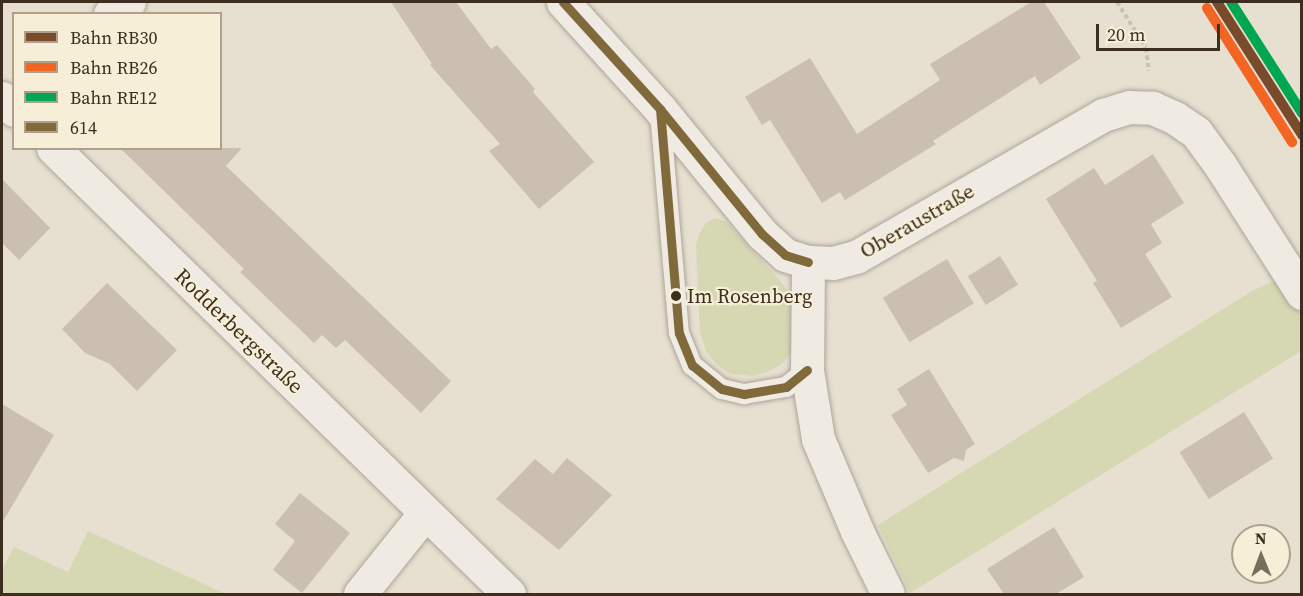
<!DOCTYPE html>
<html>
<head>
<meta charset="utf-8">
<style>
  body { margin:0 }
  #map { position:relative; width:1303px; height:596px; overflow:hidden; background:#e7e0d1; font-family:"Source Serif 4",serif }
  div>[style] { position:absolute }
  .green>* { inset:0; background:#d6d7b3 }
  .building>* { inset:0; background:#cbbfb2; transform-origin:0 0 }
  .path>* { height:4px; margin-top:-2px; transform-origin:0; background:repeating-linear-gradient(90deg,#c8c2b9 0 4.5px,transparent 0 7.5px) }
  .roads { filter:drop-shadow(0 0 2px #ada599) drop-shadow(0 0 2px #ada599) }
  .lane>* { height:20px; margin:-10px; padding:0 10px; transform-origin:10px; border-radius:10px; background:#efebe3 }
  .street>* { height:33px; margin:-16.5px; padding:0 16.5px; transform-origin:16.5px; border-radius:16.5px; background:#efebe3 }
  .bus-1>* { height:9px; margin:-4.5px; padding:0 4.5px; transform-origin:4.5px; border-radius:4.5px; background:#806a3b }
  .rail-1>* { height:10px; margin:-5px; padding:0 5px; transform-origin:5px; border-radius:5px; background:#7a4b2a }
  .rail-2>* { height:10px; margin:-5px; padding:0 5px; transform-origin:5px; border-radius:5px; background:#f26522 }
  .rail-3>* { height:10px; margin:-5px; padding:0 5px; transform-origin:5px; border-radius:5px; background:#00a651 }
  .dots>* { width:16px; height:16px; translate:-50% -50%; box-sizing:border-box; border:3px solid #f7eed8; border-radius:50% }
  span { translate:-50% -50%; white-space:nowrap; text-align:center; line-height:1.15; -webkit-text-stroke:4.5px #f7eed8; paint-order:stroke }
  .bus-label { font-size:20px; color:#3d2e20 }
  .left { translate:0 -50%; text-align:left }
  .street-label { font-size:21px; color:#3d2e20 }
  .frame { position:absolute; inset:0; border:3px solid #3d2e20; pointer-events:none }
  .legend { position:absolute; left:12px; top:12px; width:210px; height:138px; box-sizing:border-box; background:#f7eed8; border:2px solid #ada18e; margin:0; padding:8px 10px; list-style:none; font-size:18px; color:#3d2e20 }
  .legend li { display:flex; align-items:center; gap:12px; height:30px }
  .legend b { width:30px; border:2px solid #ada18e }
  .north { position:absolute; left:1231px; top:524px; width:60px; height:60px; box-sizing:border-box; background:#f7eed8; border:2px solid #ada18e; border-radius:50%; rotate:359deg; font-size:16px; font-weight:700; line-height:24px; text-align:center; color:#3d2e20 }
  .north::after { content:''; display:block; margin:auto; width:21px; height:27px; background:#786c5e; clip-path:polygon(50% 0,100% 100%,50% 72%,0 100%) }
  .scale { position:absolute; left:1096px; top:24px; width:124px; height:27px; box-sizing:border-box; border:3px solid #3d2e20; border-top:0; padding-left:8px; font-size:18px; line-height:21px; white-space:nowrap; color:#3d2e20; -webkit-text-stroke:4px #f7eed8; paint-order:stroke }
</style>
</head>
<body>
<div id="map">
  <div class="green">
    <div style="clip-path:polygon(715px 218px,727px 222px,775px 275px,790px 293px,795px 308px,793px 349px,782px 364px,767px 372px,752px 376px,731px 374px,717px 365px,706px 351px,700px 333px,696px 246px,699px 234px,706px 223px)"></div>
    <div style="clip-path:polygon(1278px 279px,1301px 315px,1301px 351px,910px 593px,878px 525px,1252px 291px)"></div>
    <div style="clip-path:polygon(88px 531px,226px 594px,2px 594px,2px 569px,14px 547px,68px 572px)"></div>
  </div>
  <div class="building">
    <div style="clip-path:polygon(391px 2px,456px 2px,491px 49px,497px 45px,535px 89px,533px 92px,594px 162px,539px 209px,489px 151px,500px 144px,430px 65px,432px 64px)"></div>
    <div style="clip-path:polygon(1031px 2px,1044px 2px,1081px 58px,1040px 85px,1035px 76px,933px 141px,936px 144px,845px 200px,840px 192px,822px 203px,770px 120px,762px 125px,745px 97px,810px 58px,857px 134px,940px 80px,930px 64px)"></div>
    <div style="clip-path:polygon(120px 148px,242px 148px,226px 166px,451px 381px,421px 413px,345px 340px,336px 348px,322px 335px,314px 343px,240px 272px,244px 269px)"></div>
    <div style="clip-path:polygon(1153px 154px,1184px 203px,1151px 224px,1162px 243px,1145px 254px,1172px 297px,1121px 328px,1093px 283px,1097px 281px,1046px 199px,1094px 168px,1105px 185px)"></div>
    <div style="clip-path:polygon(2px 179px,50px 228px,19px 260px,2px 243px)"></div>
    <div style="left:1000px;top:256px;width:34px;height:38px;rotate:58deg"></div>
    <div style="left:947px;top:259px;width:52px;height:75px;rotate:59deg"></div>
    <div style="clip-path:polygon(107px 283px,177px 350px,137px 391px,110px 364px,85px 353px,62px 329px)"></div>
    <div style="clip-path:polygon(929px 369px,975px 444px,966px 450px,964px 461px,954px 458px,928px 473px,891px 415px,907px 405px,897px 389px)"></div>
    <div style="clip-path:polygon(2px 404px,54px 435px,2px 523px)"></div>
    <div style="left:1244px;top:412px;width:55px;height:76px;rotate:58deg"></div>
    <div style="clip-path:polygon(567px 458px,612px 495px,559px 550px,496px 499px,535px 459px,553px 474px)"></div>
    <div style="clip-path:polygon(300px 493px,350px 533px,302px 593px,273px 570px,295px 541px,275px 524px)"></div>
    <div style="clip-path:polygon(1054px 527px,1084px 577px,1056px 594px,1004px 594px,987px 569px)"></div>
  </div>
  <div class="path">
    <div style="left:1117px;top:2px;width:54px;rotate:57.8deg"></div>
    <div style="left:1146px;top:48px;width:23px;rotate:83deg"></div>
  </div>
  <div class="roads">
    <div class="lane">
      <div style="left:660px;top:112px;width:222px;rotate:85.1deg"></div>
      <div style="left:679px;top:333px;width:35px;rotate:68deg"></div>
      <div style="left:692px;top:365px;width:38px;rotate:39deg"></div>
      <div style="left:722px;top:389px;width:23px;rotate:13deg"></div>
      <div style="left:744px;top:394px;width:43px;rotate:-9.5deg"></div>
      <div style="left:786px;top:387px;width:27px;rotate:-39deg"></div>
    </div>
    <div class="street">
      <div style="left:563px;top:2px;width:144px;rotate:47.8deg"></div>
      <div style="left:660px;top:109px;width:161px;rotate:50.8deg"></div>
      <div style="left:762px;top:234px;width:31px;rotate:42deg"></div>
      <div style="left:785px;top:255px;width:24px;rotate:17deg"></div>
      <div style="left:808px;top:262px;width:25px;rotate:2deg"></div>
      <div style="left:833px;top:263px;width:24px;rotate:-15deg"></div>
      <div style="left:856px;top:257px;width:285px;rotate:-29.9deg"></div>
      <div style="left:1103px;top:115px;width:28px;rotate:-17deg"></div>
      <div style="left:1130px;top:107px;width:23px;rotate:2deg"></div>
      <div style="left:1153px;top:108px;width:24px;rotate:24deg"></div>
      <div style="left:1175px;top:118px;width:25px;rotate:34deg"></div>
      <div style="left:1196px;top:132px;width:41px;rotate:54deg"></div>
      <div style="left:1220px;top:165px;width:152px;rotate:57.4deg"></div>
      <div style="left:110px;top:14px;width:22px;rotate:-32deg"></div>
      <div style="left:2px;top:98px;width:17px;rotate:45deg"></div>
      <div style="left:53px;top:148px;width:638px;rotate:44.36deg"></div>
      <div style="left:808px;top:262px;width:108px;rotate:90.5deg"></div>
      <div style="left:807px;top:370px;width:70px;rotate:80.9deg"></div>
      <div style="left:818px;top:439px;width:100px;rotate:67deg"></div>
      <div style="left:857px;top:531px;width:70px;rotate:63.8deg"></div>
      <div style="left:360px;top:594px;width:104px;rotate:-51.3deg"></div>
    </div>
  </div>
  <div class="bus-1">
    <div style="left:563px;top:2px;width:144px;rotate:47.8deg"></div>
    <div style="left:660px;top:109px;width:161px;rotate:50.8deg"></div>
    <div style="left:762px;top:234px;width:31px;rotate:42deg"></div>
    <div style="left:785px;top:255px;width:24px;rotate:17deg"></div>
    <div style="left:660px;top:109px;width:225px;rotate:85.2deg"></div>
    <div style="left:679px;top:333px;width:35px;rotate:68deg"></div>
    <div style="left:692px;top:365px;width:38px;rotate:39deg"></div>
    <div style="left:722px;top:389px;width:23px;rotate:13deg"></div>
    <div style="left:744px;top:394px;width:43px;rotate:-9.5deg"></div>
    <div style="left:786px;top:387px;width:27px;rotate:-39deg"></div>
  </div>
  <div class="rail-1">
    <div style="left:1217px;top:2px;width:158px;rotate:57.4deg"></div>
  </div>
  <div class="rail-2">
    <div style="left:1207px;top:8px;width:159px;rotate:57.6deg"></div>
  </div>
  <div class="rail-3">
    <div style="left:1231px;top:2px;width:132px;rotate:57.4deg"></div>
  </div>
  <div class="dots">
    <div style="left:676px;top:296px;background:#3d2e20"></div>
  </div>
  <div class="bus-label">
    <span class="left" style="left:687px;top:296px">Im Rosenberg</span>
  </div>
  <div class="street-label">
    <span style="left:917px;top:221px;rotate:-30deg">Oberaustraße</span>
    <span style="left:239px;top:331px;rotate:44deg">Rodderbergstraße</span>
  </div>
  <div class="frame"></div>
  <ul class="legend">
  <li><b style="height:8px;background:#7a4b2a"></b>Bahn RB30</li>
  <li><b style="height:8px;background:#f26522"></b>Bahn RB26</li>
  <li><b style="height:8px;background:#00a651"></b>Bahn RE12</li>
  <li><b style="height:8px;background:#806a3b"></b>614</li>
  </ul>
  <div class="north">N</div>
  <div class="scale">20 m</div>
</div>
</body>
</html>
